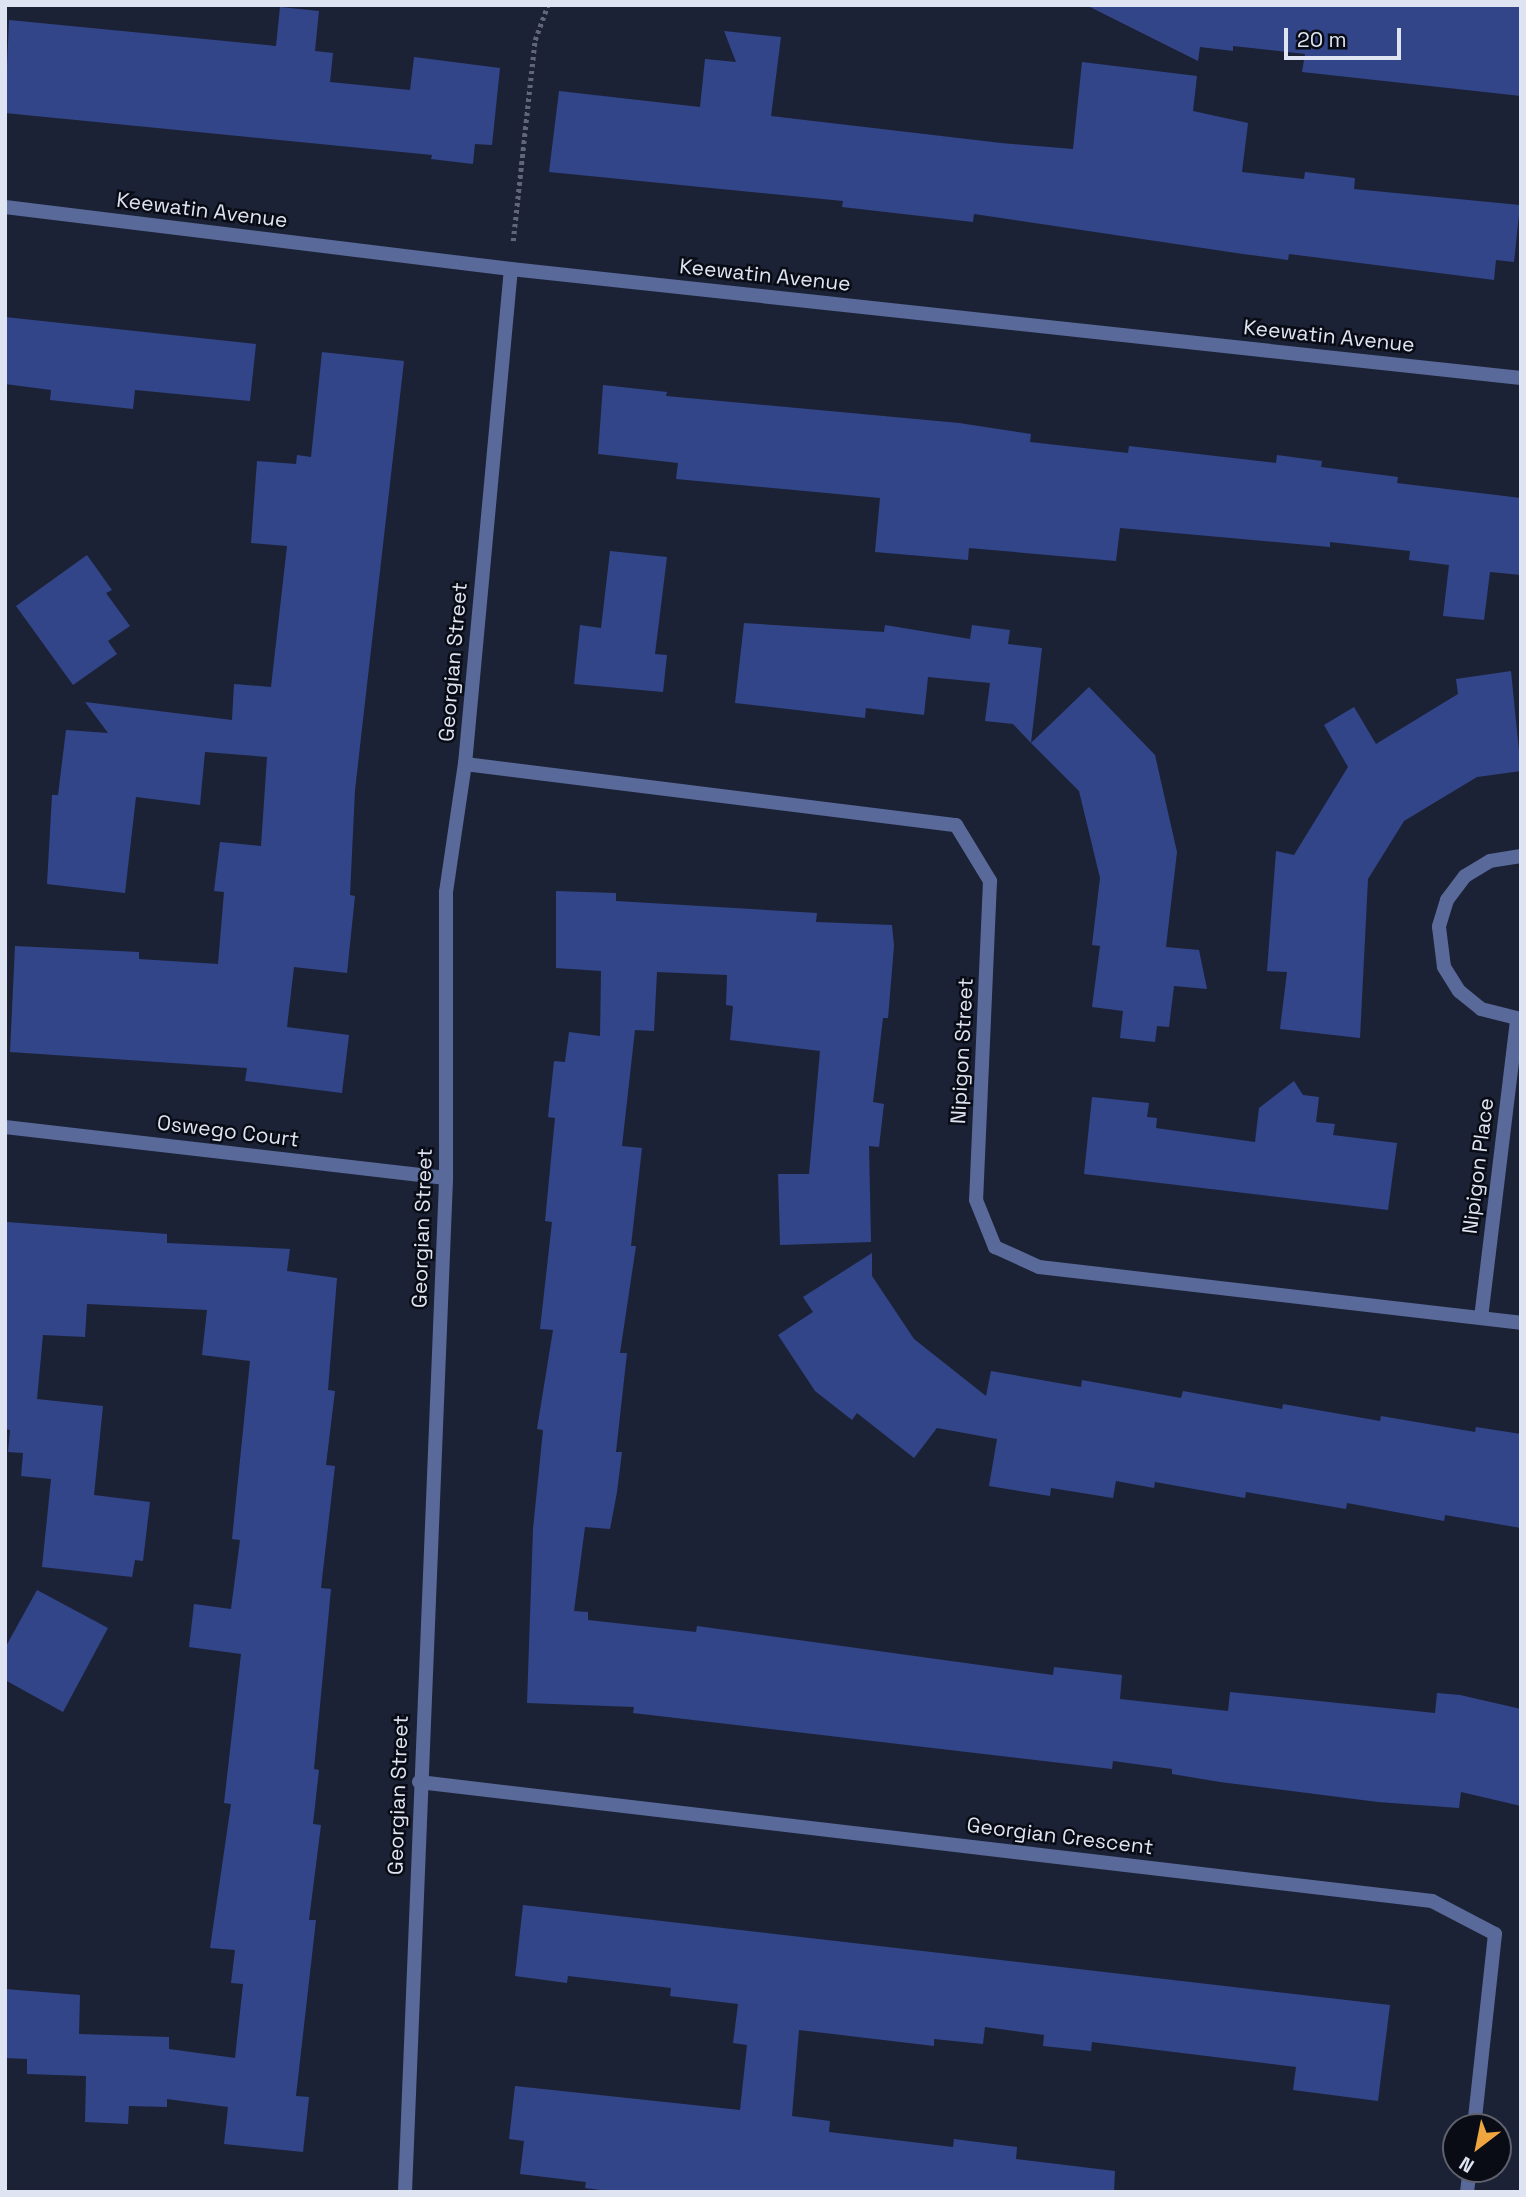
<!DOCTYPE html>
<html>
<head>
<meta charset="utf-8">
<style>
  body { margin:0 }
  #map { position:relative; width:1526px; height:2197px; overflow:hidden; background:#1c2236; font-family:"Space Grotesk",sans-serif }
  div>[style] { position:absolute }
  .building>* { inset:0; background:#324589 }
  .path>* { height:4.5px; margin-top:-2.25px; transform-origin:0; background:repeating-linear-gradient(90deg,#616678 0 3.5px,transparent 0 7px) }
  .minor>* { height:14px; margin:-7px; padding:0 7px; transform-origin:7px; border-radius:7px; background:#596a9a }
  span { translate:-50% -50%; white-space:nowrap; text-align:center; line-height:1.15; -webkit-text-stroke:5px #090c15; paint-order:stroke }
  .street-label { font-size:21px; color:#dfe4f2 }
  .frame { position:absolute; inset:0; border:7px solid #dfe4f2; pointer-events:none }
  .north { position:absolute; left:1442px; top:2113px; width:70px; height:70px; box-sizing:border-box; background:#090c15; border:2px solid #5f626d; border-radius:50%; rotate:212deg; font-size:19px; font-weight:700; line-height:28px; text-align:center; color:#dfe4f2 }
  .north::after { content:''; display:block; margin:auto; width:24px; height:32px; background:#f0a63f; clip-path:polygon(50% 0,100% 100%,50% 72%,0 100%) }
  .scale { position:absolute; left:1284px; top:28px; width:117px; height:32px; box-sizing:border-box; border:4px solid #dfe4f2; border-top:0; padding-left:9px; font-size:21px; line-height:24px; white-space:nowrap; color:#dfe4f2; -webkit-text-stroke:5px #090c15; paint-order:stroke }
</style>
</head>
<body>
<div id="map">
  <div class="building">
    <div style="clip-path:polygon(1086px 5px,1521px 5px,1521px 96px,1302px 72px,1305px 54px,1233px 46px,1233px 51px,1200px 47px,1198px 61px)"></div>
    <div style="clip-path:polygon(280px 7px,319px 11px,315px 51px,333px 53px,330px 82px,410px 90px,414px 57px,500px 68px,492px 145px,475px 144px,473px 164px,431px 159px,432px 155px,5px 113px,9px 20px,276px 46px)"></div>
    <div style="clip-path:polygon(724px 31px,781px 37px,771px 116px,1001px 143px,1073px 149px,1082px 62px,1197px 76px,1193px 111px,1248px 123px,1242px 172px,1304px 179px,1305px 172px,1355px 178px,1354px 189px,1520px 205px,1514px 262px,1496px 260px,1494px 280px,1289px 254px,1288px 260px,1243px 254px,974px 214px,973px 222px,842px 207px,843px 201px,549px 172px,559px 91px,700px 107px,705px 59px,736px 62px)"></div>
    <div style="clip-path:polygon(5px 317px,256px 344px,250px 401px,135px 390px,133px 409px,50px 400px,51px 390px,5px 384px)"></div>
    <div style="clip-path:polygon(322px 352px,404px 361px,355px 790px,350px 895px,355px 896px,347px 973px,294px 967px,287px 1027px,349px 1035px,342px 1093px,245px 1081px,247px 1068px,10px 1052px,15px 946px,139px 952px,139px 959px,218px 964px,224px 892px,214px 891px,220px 842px,261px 846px,267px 757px,205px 752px,200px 805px,136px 797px,125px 893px,47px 884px,52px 795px,58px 795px,66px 730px,108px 733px,85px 702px,232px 720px,234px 684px,271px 687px,287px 546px,251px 543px,257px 461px,296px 464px,297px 455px,311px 457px)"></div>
    <div style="clip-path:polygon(603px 385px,667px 392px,666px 396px,959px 423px,1031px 434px,1030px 442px,1128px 453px,1129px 446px,1276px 463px,1277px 455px,1322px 461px,1321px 467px,1398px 477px,1397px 483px,1521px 498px,1521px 575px,1490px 572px,1484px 620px,1443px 616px,1449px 565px,1409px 560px,1410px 551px,1330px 542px,1330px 547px,1120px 528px,1116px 561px,969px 548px,968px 560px,875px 552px,880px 498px,676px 479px,678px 463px,598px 454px)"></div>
    <div style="clip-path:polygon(610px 551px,667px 557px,655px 654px,667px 655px,663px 692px,574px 684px,580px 625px,601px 628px)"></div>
    <div style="clip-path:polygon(87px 555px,112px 590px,106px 593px,130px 626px,108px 641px,117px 654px,73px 685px,16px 606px)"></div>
    <div style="clip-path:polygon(744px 623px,884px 632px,885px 625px,970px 639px,972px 625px,1010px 630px,1008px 644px,1042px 648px,1031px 743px,1013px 724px,985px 721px,990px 683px,928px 677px,924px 715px,866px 708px,865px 718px,735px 703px)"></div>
    <div style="clip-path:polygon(1511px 671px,1521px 771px,1477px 777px,1404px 821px,1368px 879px,1360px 1038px,1280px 1029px,1287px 972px,1267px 971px,1276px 851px,1294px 855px,1348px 767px,1324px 725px,1354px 707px,1376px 744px,1458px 694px,1456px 679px)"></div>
    <div style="clip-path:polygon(1089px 687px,1155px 755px,1177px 852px,1166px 947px,1199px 950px,1207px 989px,1174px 986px,1169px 1027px,1157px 1026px,1155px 1042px,1120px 1038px,1123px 1011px,1092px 1007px,1100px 946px,1092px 945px,1100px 878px,1079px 791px,1031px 743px)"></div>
    <div style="clip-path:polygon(556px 891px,616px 893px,616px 901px,817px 913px,816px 922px,892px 925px,894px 946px,888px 1018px,883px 1018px,873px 1102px,884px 1104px,879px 1147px,869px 1146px,871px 1242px,780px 1245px,778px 1174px,809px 1174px,820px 1051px,730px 1040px,733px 1006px,726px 1005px,727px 975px,657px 972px,654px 1031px,635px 1030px,622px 1146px,642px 1148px,631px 1246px,636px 1246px,620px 1353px,627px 1353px,616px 1452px,622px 1452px,617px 1492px,610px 1529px,585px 1527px,574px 1611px,588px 1612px,588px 1620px,696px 1632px,697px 1626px,1053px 1675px,1054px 1667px,1122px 1675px,1120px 1699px,1228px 1711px,1230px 1692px,1435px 1713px,1437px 1693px,1460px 1695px,1521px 1709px,1521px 1806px,1461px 1792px,1459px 1808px,1378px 1802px,1220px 1782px,1172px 1774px,1172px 1769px,1113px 1761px,1112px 1769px,633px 1713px,634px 1707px,527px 1703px,533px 1529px,543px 1430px,537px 1429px,553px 1330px,540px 1329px,552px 1222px,545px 1221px,555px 1118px,548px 1117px,554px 1061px,565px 1062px,569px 1032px,600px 1036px,601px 971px,556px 968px)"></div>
    <div style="clip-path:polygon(1294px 1081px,1303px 1095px,1319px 1097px,1316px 1122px,1335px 1124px,1333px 1135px,1397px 1143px,1388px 1210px,1084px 1174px,1092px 1097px,1149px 1103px,1147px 1117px,1157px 1118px,1156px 1128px,1255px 1142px,1259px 1108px)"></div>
    <div style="clip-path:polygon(7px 1222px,167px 1234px,167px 1243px,290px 1249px,287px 1271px,337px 1278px,328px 1390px,335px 1391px,326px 1465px,335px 1466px,321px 1588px,331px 1589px,314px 1769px,319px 1770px,313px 1824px,321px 1825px,309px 1920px,316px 1920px,296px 2096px,309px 2097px,303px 2152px,224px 2144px,228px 2107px,167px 2099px,167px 2107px,129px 2106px,128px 2124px,85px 2122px,86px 2076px,27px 2074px,27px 2059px,5px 2058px,5px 1989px,80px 1995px,79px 2034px,169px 2037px,169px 2049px,235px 2058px,243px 1984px,231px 1983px,235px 1950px,210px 1948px,231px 1804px,224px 1803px,241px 1654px,189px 1647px,194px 1604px,231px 1609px,240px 1540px,232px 1539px,250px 1361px,202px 1355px,207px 1310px,87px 1304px,85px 1337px,43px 1335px,37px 1399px,103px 1406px,94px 1495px,150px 1502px,143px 1561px,135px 1560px,132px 1577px,42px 1567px,51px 1479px,21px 1476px,23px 1453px,8px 1452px,10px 1430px,5px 1429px)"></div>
    <div style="clip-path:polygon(872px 1253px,872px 1276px,914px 1339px,986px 1396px,991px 1371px,1081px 1387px,1082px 1380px,1181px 1398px,1183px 1391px,1282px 1409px,1283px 1404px,1380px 1421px,1381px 1416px,1475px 1432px,1476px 1427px,1521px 1434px,1521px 1528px,1445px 1515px,1444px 1521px,1347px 1503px,1346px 1509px,1246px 1492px,1245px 1498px,1155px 1482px,1154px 1488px,1116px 1481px,1113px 1498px,1051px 1488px,1050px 1496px,989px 1486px,997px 1439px,937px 1428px,914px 1458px,857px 1413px,852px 1420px,815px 1391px,778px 1335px,813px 1312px,803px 1297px)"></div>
    <div style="clip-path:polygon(37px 1590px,108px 1628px,63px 1712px,5px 1680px,5px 1648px)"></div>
    <div style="clip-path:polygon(523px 1905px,1390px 2005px,1378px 2101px,1293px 2090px,1296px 2067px,1092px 2042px,1091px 2051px,1043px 2046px,1044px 2035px,985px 2027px,983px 2044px,934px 2039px,934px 2046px,799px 2030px,792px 2116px,830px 2121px,829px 2132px,953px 2147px,954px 2139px,1017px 2147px,1016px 2159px,1115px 2171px,1114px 2192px,616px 2192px,585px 2188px,586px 2182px,520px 2174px,524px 2141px,509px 2139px,515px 2086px,740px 2110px,747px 2045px,733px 2043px,738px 2004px,670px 1996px,671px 1988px,568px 1976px,567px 1983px,515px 1976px)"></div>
  </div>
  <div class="path">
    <div style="left:513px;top:241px;width:202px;rotate:-83.8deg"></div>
    <div style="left:535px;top:40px;width:37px;rotate:-70deg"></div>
  </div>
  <div class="minor">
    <div style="left:5px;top:207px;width:510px;rotate:6.99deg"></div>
    <div style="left:511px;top:269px;width:1016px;rotate:6.16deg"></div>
    <div style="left:465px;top:764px;width:495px;rotate:7.1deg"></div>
    <div style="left:956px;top:825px;width:66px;rotate:58.7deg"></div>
    <div style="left:990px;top:881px;width:319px;rotate:92.5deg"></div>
    <div style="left:976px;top:1200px;width:51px;rotate:68deg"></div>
    <div style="left:995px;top:1247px;width:48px;rotate:24.4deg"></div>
    <div style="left:1039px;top:1267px;width:485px;rotate:6.6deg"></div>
    <div style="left:1521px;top:856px;width:31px;rotate:171deg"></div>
    <div style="left:1490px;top:861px;width:29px;rotate:149deg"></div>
    <div style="left:1465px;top:876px;width:30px;rotate:127deg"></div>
    <div style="left:1447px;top:900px;width:28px;rotate:107deg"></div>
    <div style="left:1439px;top:927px;width:40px;rotate:82.9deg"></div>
    <div style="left:1444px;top:967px;width:28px;rotate:58deg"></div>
    <div style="left:1459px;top:991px;width:28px;rotate:39deg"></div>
    <div style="left:1481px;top:1009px;width:41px;rotate:14deg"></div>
    <div style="left:5px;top:1127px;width:444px;rotate:6.6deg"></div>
    <div style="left:1481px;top:1318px;width:301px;rotate:-83.1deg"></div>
    <div style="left:419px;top:1782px;width:1020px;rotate:6.7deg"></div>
    <div style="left:1432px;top:1901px;width:71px;rotate:27.6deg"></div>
    <div style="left:1495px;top:1934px;width:194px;rotate:96.2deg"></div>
    <div style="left:405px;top:2192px;width:1015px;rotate:-87.68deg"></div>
    <div style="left:446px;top:1178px;width:286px;rotate:-90deg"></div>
    <div style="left:446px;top:892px;width:129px;rotate:-81.6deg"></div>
    <div style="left:465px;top:764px;width:497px;rotate:-84.7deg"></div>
    <div style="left:1467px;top:2192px;width:23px;rotate:-83deg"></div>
  </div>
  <div class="street-label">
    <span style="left:202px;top:210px;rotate:7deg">Keewatin Avenue</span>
    <span style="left:765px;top:275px;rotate:6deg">Keewatin Avenue</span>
    <span style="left:1329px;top:336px;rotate:6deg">Keewatin Avenue</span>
    <span style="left:453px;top:662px;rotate:-85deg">Georgian Street</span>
    <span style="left:962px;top:1051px;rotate:-87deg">Nipigon Street</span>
    <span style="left:228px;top:1131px;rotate:7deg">Oswego Court</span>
    <span style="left:1478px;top:1166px;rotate:-83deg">Nipigon Place</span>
    <span style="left:422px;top:1228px;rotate:-88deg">Georgian Street</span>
    <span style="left:398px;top:1795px;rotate:-88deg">Georgian Street</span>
    <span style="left:1060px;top:1836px;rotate:7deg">Georgian Crescent</span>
  </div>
  <div class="frame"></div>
  <div class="north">N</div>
  <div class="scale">20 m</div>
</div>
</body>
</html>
